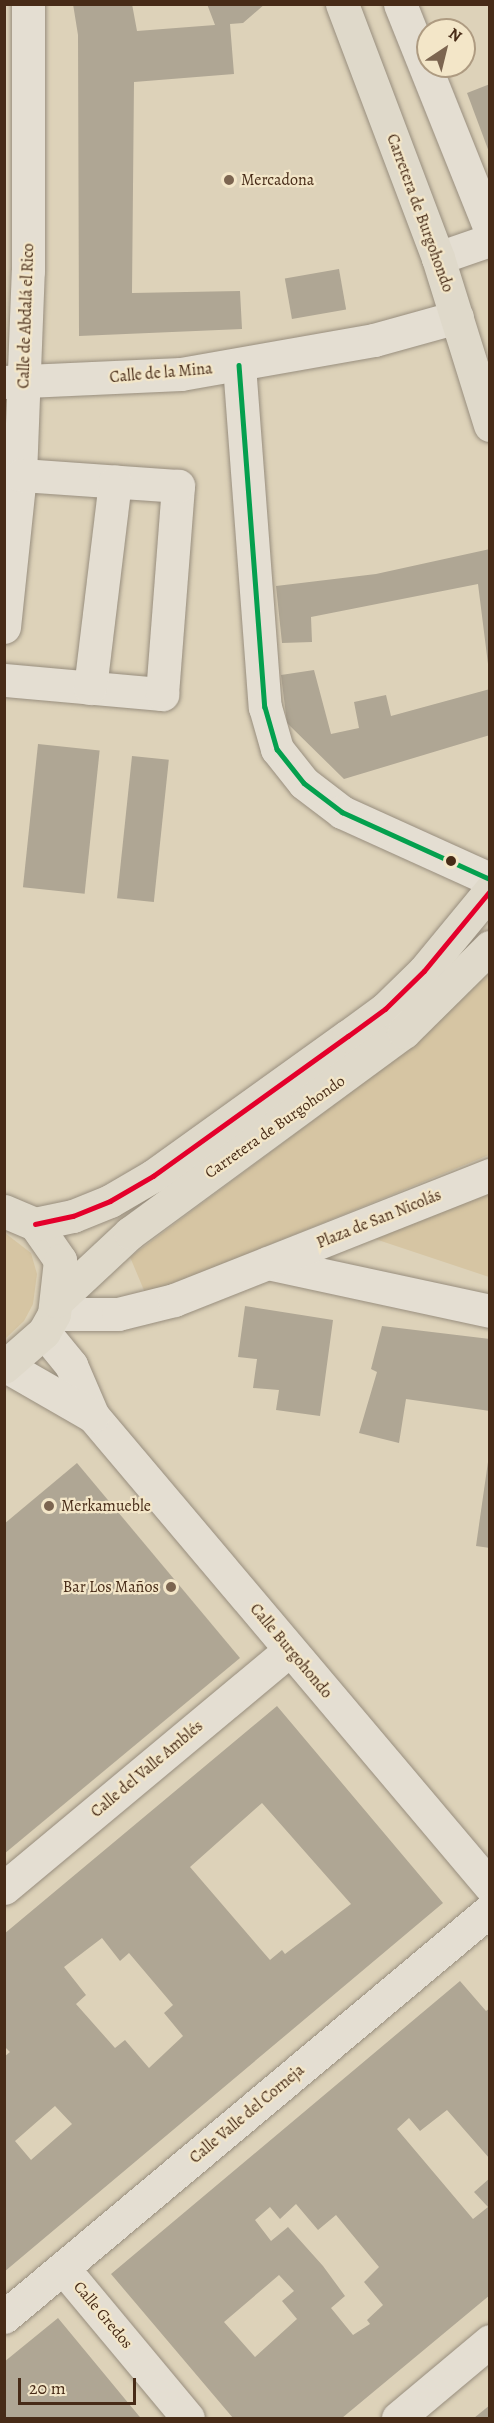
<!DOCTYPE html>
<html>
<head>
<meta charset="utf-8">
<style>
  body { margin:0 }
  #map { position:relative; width:494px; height:2423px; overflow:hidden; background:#ddd2b9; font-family:Alegreya,serif }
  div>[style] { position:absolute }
  .green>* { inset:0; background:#d6c5a3 }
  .building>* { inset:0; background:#afa694; transform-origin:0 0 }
  .roads { filter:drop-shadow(0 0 2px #988e7e) drop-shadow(0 0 2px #988e7e) }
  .minor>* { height:33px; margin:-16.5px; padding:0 16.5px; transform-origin:16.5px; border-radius:16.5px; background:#e4ded2 }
  .major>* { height:33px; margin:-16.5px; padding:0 16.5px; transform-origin:16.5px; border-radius:16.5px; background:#dfd9ca }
  .bus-1>* { height:4.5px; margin:-2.25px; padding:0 2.25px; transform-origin:2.25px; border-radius:2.25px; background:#04a04e }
  .bus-2>* { height:4.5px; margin:-2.25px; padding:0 2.25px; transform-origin:2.25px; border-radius:2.25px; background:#e4002b }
  .dots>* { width:16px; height:16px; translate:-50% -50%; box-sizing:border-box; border:3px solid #f3e6c8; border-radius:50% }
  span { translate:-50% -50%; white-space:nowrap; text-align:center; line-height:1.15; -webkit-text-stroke:4.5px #f3e6c8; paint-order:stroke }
  .poi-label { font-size:16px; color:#472b17 }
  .left { translate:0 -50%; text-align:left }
  .right { translate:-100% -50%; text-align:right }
  .street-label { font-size:16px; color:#472b17 }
  .frame { position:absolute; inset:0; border:6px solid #472b17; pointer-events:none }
  .north { position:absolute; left:416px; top:18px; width:60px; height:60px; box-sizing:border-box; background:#f3e6c8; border:2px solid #ae9b81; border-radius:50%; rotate:35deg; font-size:16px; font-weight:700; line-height:24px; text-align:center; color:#472b17 }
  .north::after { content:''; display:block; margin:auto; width:21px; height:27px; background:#7c6550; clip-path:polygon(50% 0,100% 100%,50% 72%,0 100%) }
  .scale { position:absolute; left:18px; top:2378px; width:118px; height:27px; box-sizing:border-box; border:3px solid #472b17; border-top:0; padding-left:8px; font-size:18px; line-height:21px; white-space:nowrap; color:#472b17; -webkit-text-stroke:4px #f3e6c8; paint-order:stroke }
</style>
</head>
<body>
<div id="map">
  <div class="green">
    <div style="clip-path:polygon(489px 969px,489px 1155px,146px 1295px,130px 1257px,402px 1054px)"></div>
    <div style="clip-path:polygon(489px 1192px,489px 1277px,372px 1238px)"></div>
    <div style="clip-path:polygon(5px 1233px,31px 1253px,37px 1274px,33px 1304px,24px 1321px,5px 1339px)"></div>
  </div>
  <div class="building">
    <div style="clip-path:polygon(73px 4px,132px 4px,137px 31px,215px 25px,207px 4px,265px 4px,243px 23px,230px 24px,234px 74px,134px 82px,132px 293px,240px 291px,242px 329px,79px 336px,78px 35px)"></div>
    <div style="clip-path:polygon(490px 84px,490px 152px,489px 152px,467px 93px)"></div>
    <div style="left:339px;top:269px;width:41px;height:55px;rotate:80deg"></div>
    <div style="clip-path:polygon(490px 549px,490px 680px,478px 584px,311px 617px,312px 642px,282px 643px,276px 586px,376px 574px)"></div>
    <div style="clip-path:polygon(314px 670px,331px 734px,359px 728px,354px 702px,386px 695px,391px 716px,490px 689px,490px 735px,344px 779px,287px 723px,281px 675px)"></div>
    <div style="left:38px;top:744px;width:62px;height:144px;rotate:6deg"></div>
    <div style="left:132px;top:756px;width:37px;height:143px;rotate:6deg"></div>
    <div style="clip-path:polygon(245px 1306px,333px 1320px,320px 1416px,276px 1410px,279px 1390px,253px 1388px,257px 1359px,238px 1357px)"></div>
    <div style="clip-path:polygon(382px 1326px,490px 1339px,490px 1411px,406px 1399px,399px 1443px,359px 1433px,377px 1372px,371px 1369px)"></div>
    <div style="clip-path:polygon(488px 1462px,490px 1462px,490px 1548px,476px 1546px)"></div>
    <div style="clip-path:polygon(77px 1463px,240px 1658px,4px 1854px,4px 1524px)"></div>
    <div style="clip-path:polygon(evenodd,277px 1706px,443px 1903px,4px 2272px,4px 2057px,10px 2052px,4px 2046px,4px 1934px,277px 1706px,262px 1803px,351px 1904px,285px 1954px,282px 1950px,270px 1960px,190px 1867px,262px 1803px,277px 1706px,102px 1938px,120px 1961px,129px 1953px,173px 2005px,164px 2013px,183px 2036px,149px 2068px,125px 2040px,115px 2048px,76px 2004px,86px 1995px,64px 1967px,102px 1938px,277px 1706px,55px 2106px,72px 2124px,31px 2160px,15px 2141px,55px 2106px)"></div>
    <div style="clip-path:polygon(evenodd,460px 1981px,486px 2011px,490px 2008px,490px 2159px,447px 2110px,420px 2131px,409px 2118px,397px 2129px,473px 2219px,488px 2207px,474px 2192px,490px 2178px,490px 2295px,342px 2418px,233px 2418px,111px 2274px,460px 1981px,296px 2204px,318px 2230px,336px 2215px,379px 2267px,364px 2282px,383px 2305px,367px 2320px,370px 2324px,353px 2335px,331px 2308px,345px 2296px,323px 2266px,288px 2227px,271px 2241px,255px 2220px,270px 2207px,280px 2219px,296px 2204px,460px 1981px,279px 2275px,294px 2291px,282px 2301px,297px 2319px,255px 2357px,224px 2322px,279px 2275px)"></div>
    <div style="clip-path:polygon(58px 2318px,139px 2416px,141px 2418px,4px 2418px,4px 2362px)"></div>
    <div style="clip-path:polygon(490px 2405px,490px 2418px,474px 2418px)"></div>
  </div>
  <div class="roads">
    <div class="minor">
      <div style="left:400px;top:4px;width:242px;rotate:68.2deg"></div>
      <div style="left:438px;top:258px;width:55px;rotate:-19.1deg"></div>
      <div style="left:239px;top:365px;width:343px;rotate:85.7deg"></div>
      <div style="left:265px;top:707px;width:44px;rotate:74.1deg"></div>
      <div style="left:277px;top:749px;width:43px;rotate:51.5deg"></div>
      <div style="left:304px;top:783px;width:48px;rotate:37.3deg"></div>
      <div style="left:342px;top:812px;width:162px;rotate:24.4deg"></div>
      <div style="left:4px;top:382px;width:177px;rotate:-2.6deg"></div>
      <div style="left:181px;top:374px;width:196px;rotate:-10deg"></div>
      <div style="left:374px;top:340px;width:86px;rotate:-15.5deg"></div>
      <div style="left:4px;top:627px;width:153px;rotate:-84deg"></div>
      <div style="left:20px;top:475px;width:204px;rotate:-87.8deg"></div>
      <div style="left:28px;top:271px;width:267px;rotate:-90deg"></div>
      <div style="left:4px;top:680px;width:159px;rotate:5.1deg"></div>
      <div style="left:162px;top:694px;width:209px;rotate:-85.6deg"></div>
      <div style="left:178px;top:486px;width:158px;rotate:-176deg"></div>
      <div style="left:90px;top:688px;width:208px;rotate:-83.1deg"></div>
      <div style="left:268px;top:1263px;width:227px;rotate:12.2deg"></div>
      <div style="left:54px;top:1314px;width:64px"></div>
      <div style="left:118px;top:1314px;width:58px;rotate:-14deg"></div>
      <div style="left:174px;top:1300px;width:340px;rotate:-21.6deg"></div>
      <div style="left:44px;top:1332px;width:43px;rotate:50.7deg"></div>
      <div style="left:71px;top:1365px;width:56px;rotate:66.7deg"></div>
      <div style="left:93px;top:1416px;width:615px;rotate:49.81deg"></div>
      <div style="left:6px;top:1366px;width:100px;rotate:29.9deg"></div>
      <div style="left:4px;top:1888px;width:372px;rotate:-39.8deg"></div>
      <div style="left:63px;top:2268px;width:195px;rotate:50.2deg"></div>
      <div style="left:4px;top:2317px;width:634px;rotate:-39.94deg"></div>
      <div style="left:398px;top:2418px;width:120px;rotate:-39.9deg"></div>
    </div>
    <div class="major">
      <div style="left:342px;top:4px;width:272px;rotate:69.3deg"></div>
      <div style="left:438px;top:258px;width:175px;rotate:72.7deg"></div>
      <div style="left:4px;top:1211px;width:34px;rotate:23deg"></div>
      <div style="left:35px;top:1224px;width:44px;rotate:55.2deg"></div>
      <div style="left:60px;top:1260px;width:54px;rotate:96.3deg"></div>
      <div style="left:54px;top:1314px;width:21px;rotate:119deg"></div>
      <div style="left:44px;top:1332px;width:53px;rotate:138.8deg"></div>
      <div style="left:35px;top:1224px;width:39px;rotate:-12deg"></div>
      <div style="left:73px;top:1216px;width:40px;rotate:-22deg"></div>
      <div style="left:110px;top:1201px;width:50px;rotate:-30.2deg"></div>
      <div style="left:153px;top:1176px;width:240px;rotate:-35.7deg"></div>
      <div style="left:348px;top:1036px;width:46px;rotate:-36.1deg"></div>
      <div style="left:385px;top:1009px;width:54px;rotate:-44.3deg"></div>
      <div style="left:424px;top:971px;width:104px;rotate:-50.5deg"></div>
      <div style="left:57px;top:1301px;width:100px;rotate:-43deg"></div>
      <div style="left:130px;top:1233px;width:340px;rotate:-36.3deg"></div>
      <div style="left:404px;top:1032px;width:121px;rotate:-44.7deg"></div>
    </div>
  </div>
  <div class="bus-1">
    <div style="left:239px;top:365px;width:343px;rotate:85.7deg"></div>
    <div style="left:265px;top:707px;width:44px;rotate:74.1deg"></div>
    <div style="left:277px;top:749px;width:43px;rotate:51.5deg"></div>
    <div style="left:304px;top:783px;width:48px;rotate:37.3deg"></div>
    <div style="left:342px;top:812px;width:162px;rotate:24.4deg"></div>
  </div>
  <div class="bus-2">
    <div style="left:35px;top:1224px;width:39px;rotate:-12deg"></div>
    <div style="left:73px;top:1216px;width:40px;rotate:-22deg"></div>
    <div style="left:110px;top:1201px;width:50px;rotate:-30.2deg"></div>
    <div style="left:153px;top:1176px;width:240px;rotate:-35.7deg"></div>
    <div style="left:348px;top:1036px;width:46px;rotate:-36.1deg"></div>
    <div style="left:385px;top:1009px;width:54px;rotate:-44.3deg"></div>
    <div style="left:424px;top:971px;width:104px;rotate:-50.5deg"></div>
  </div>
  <div class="dots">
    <div style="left:229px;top:180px;background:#7c6550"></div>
    <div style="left:451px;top:861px;background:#472b17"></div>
    <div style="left:49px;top:1506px;background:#7c6550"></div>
    <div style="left:171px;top:1587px;background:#7c6550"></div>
  </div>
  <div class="poi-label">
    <span class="left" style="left:241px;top:180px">Mercadona</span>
    <span class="left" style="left:61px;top:1506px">Merkamueble</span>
    <span class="right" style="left:159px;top:1587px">Bar Los Maños</span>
  </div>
  <div class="street-label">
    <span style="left:420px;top:213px;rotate:70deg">Carretera de Burgohondo</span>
    <span style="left:26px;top:316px;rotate:-88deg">Calle de Abdalá el Rico</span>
    <span style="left:161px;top:373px;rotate:-5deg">Calle de la Mina</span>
    <span style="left:275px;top:1127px;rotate:-35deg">Carretera de Burgohondo</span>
    <span style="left:379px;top:1219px;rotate:-22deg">Plaza de San Nicolás</span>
    <span style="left:291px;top:1651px;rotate:50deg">Calle Burgohondo</span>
    <span style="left:147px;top:1769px;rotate:-40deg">Calle del Valle Amblés</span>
    <span style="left:247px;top:2114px;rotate:-40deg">Calle Valle del Corneja</span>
    <span style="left:103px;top:2315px;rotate:50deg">Calle Gredos</span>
  </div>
  <div class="frame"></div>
  <div class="north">N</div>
  <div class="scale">20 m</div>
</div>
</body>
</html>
